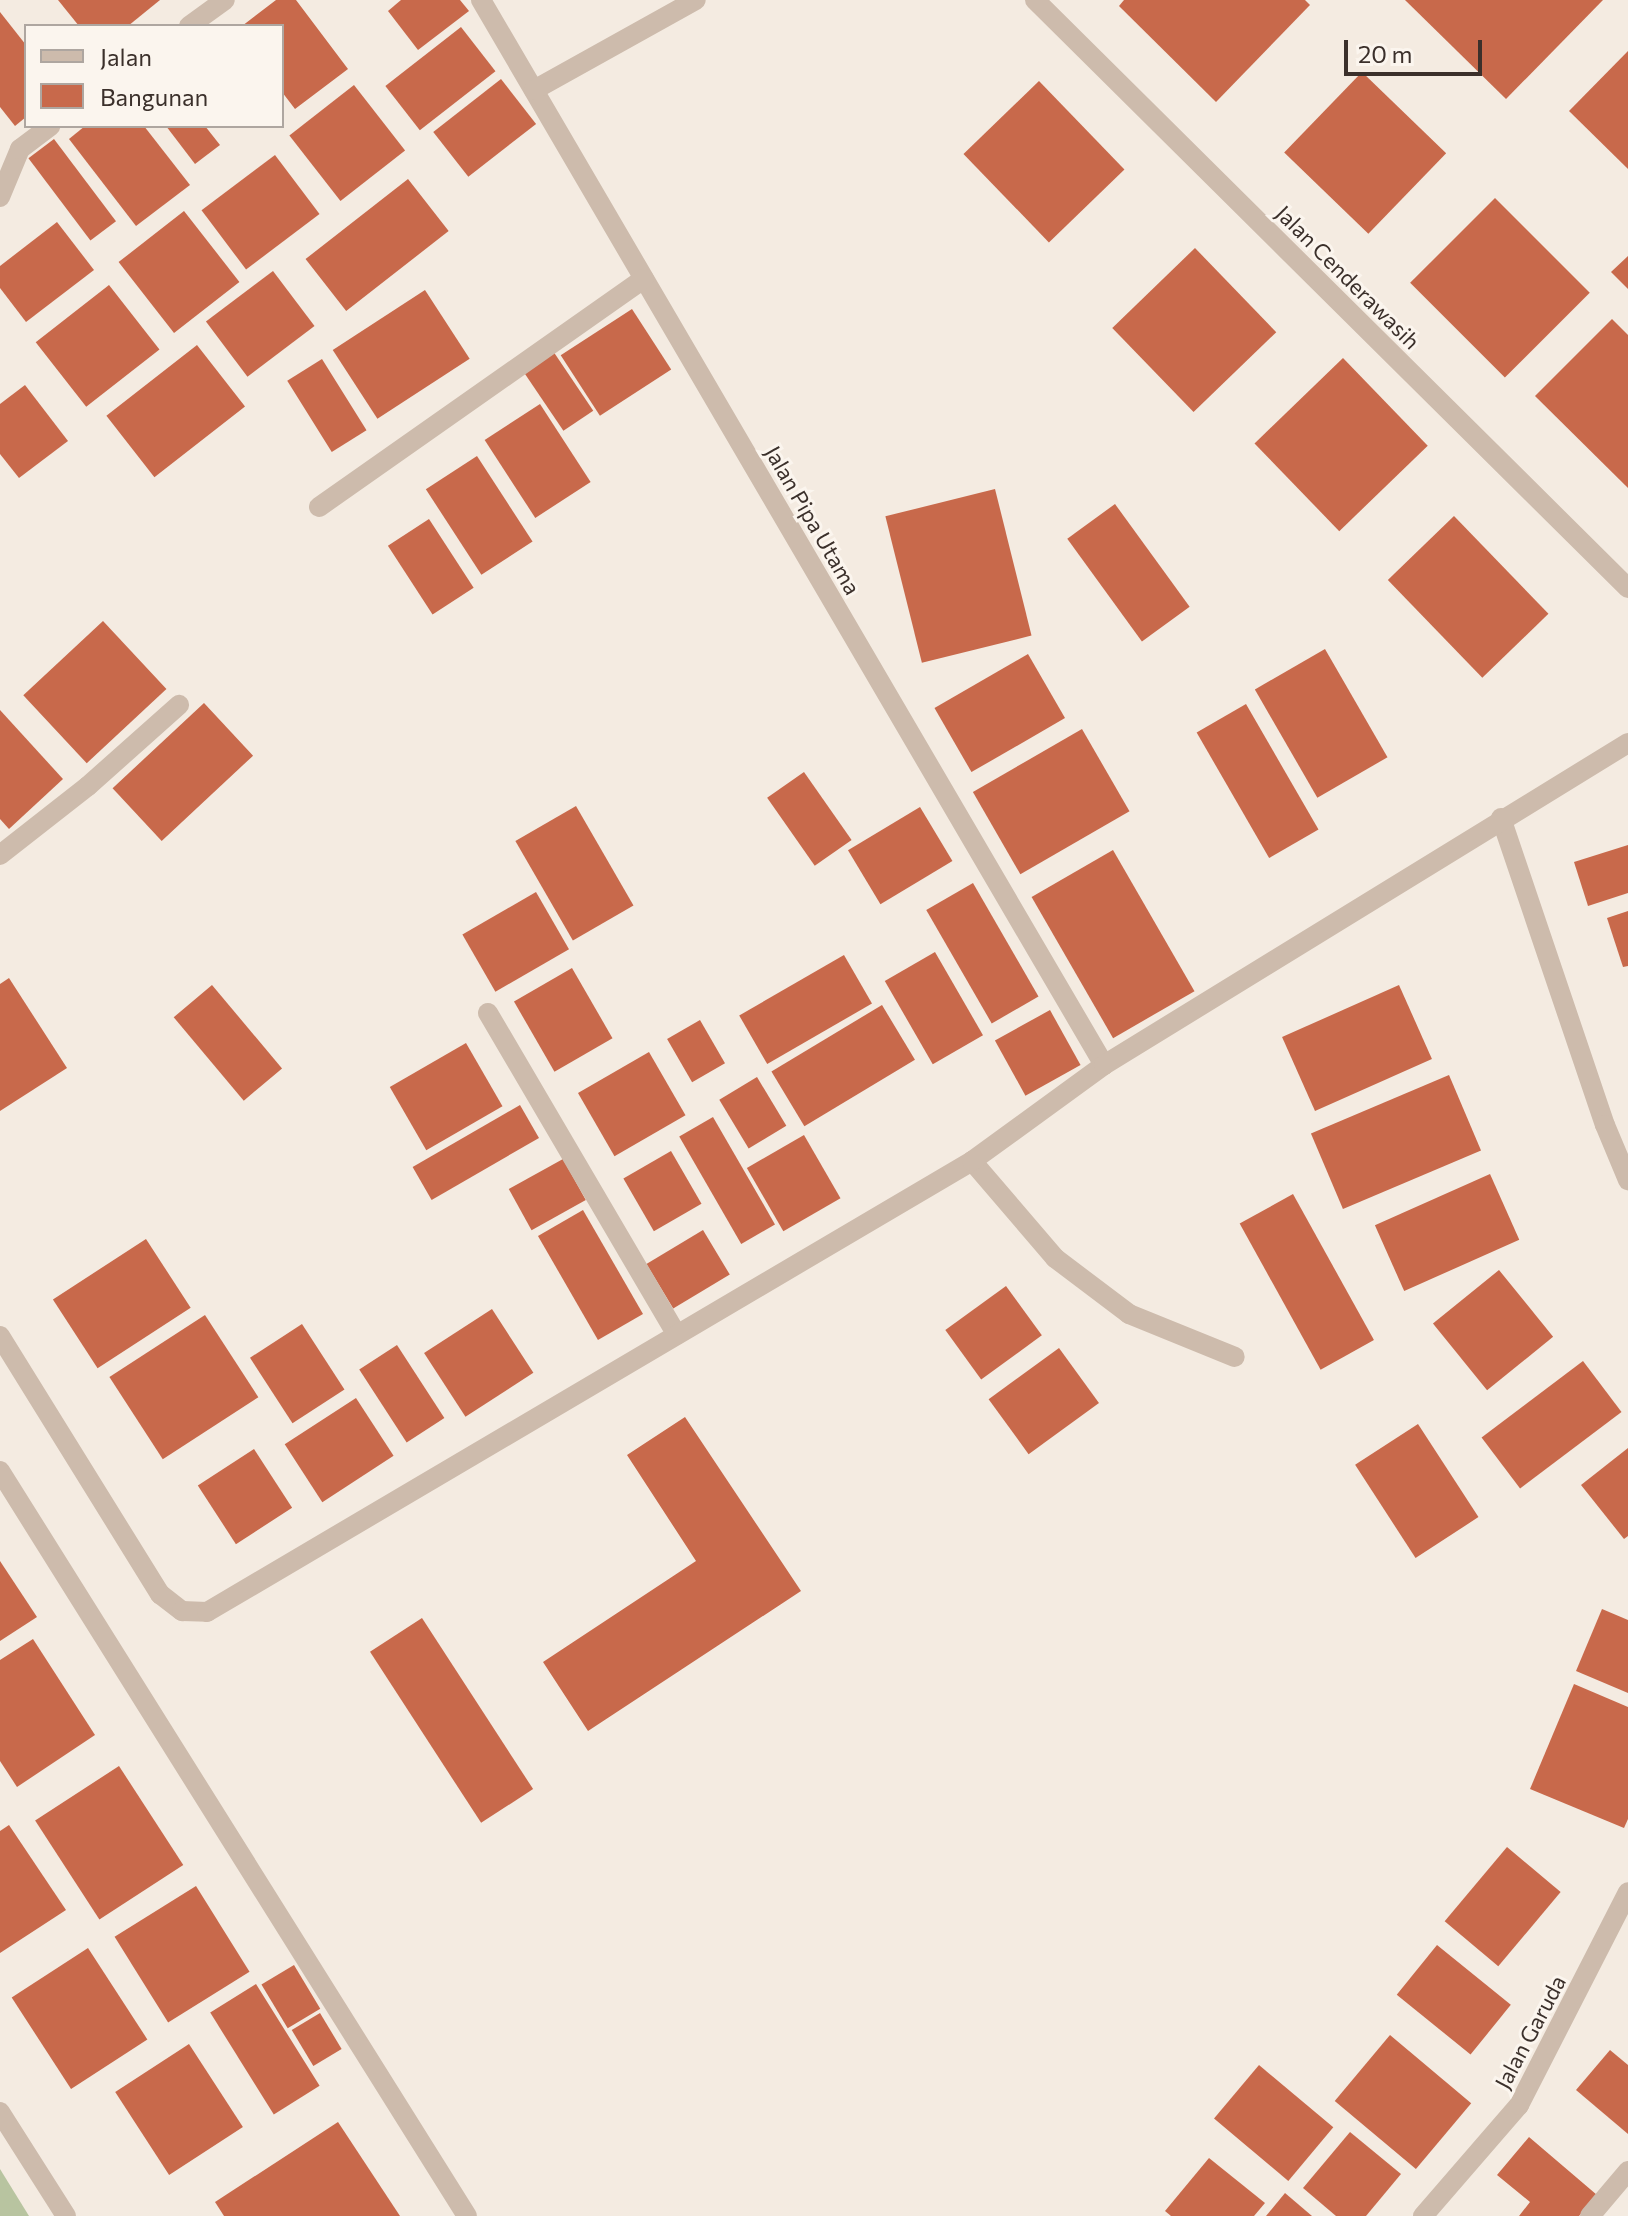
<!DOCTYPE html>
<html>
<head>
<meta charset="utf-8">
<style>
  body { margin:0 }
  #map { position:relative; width:1628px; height:2216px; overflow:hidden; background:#f4ebe1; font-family:Commissioner,sans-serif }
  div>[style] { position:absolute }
  .green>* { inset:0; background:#b8c4a0 }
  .building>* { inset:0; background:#c8694b; transform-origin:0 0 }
  .minor>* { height:20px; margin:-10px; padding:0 10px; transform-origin:10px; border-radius:10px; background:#cdbbac }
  span { translate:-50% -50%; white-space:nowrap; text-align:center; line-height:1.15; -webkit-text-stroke:6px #fbf5ee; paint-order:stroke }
  .street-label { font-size:22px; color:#3b302b }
  .legend { position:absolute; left:24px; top:24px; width:260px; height:104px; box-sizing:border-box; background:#fbf5ee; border:2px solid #aea6a0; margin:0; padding:10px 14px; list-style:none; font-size:24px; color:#3b302b }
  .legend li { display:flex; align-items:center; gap:16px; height:40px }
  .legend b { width:40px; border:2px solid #aea6a0 }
  .scale { position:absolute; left:1344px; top:40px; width:138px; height:36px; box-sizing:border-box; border:4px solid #3b302b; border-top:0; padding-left:10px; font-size:24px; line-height:28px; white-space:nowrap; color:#3b302b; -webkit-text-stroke:6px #fbf5ee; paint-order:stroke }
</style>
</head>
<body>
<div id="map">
  <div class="green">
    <div style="clip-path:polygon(0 2169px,29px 2216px,0 2216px)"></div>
  </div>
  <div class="building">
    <div style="clip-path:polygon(58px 0,160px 0,128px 26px,79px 26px)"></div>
    <div style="clip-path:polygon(276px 0,296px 0,348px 69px,295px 109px,282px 92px,282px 26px,242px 26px)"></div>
    <div style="clip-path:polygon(401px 0,460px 0,469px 11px,418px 50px,388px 11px)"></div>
    <div style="clip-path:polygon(1124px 0,1305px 0,1310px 5px,1216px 102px,1119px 6px)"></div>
    <div style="clip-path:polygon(1405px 0,1603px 0,1506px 99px)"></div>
    <div style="clip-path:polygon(0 12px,26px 45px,26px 117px,15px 126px,0 107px)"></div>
    <div style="left:461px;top:27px;width:56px;height:96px;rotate:52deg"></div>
    <div style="clip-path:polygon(1628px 51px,1628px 169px,1569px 111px)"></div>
    <div style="left:1362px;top:72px;width:117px;height:112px;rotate:44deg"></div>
    <div style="left:501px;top:79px;width:57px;height:86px;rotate:52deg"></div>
    <div style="left:1039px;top:81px;width:123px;height:105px;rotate:46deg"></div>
    <div style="left:354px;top:85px;width:83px;height:82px;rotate:52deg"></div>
    <div style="clip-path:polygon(85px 126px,144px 126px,190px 185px,136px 226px,69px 139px)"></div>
    <div style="clip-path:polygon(166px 126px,205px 126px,220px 145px,195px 164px)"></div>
    <div style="left:54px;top:139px;width:103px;height:32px;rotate:53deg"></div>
    <div style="left:275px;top:155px;width:74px;height:92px;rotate:53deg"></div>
    <div style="left:408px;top:179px;width:66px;height:130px;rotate:52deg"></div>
    <div style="left:1495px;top:198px;width:134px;height:120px;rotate:45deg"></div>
    <div style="left:184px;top:211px;width:90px;height:83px;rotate:52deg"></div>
    <div style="clip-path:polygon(57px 222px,94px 270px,26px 322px,0 288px,0 266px)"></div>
    <div style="left:1195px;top:248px;width:117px;height:115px;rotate:46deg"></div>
    <div style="clip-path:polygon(1628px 256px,1628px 289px,1611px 272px)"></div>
    <div style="left:273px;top:271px;width:69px;height:84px;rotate:53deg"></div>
    <div style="left:109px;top:285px;width:82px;height:93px;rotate:52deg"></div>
    <div style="left:425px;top:290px;width:82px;height:110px;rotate:57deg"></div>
    <div style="left:632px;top:309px;width:72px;height:85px;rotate:57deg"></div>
    <div style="clip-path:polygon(1612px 319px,1628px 335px,1628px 488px,1535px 396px)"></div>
    <div style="left:197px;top:345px;width:78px;height:115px;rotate:52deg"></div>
    <div style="left:553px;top:351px;width:72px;height:36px;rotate:56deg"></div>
    <div style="left:1343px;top:358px;width:122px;height:123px;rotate:46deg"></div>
    <div style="left:322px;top:359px;width:84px;height:41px;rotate:58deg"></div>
    <div style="clip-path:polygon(25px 385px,68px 441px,19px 478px,0 454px,0 404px)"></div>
    <div style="left:540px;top:404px;width:93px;height:66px;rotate:57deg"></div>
    <div style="left:477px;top:456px;width:102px;height:61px;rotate:57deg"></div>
    <div style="left:995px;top:489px;width:151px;height:113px;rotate:76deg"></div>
    <div style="left:1115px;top:504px;width:127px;height:59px;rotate:54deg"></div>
    <div style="left:1454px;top:516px;width:136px;height:92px;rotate:46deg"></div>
    <div style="left:429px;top:519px;width:82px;height:49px;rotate:57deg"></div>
    <div style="left:103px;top:621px;width:93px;height:109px;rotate:47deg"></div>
    <div style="left:1325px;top:649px;width:125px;height:81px;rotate:60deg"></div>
    <div style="left:1028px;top:654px;width:74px;height:108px;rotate:60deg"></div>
    <div style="left:204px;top:703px;width:72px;height:125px;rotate:47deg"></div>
    <div style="left:1246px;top:704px;width:145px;height:57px;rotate:60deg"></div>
    <div style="clip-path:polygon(0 710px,63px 779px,9px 829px,0 819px)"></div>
    <div style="left:1082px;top:729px;width:95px;height:126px;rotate:60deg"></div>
    <div style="left:804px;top:772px;width:83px;height:45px;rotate:55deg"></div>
    <div style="left:576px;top:806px;width:115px;height:70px;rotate:60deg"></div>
    <div style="left:920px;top:807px;width:63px;height:84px;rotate:59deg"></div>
    <div style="clip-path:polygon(1628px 845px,1628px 893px,1588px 906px,1574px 862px)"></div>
    <div style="left:1113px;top:850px;width:163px;height:94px;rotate:60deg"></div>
    <div style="left:973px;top:883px;width:131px;height:54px;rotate:60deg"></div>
    <div style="left:536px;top:892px;width:66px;height:85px;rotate:60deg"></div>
    <div style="clip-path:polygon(1628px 911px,1628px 966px,1623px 967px,1607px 918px)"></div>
    <div style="left:935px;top:952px;width:96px;height:58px;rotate:60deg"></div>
    <div style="left:844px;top:955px;width:56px;height:121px;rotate:60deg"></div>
    <div style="left:572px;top:968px;width:81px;height:67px;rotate:60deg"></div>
    <div style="clip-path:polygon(9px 978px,67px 1068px,0 1111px,0 984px)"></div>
    <div style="left:212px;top:985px;width:109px;height:50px;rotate:50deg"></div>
    <div style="left:1399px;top:985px;width:81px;height:128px;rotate:66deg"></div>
    <div style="left:882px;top:1005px;width:64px;height:129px;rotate:59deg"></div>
    <div style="left:1050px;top:1010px;width:63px;height:63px;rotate:61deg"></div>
    <div style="left:700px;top:1020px;width:50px;height:38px;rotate:60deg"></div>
    <div style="left:466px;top:1043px;width:73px;height:88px;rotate:60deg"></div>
    <div style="left:649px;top:1052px;width:73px;height:82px;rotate:60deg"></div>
    <div style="left:1449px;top:1075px;width:82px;height:150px;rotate:67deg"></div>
    <div style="left:757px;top:1077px;width:57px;height:44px;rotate:59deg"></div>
    <div style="left:520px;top:1105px;width:38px;height:124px;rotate:60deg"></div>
    <div style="left:713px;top:1117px;width:124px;height:39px;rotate:60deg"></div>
    <div style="left:804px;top:1135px;width:73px;height:66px;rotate:60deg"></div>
    <div style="left:671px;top:1151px;width:61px;height:55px;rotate:60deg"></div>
    <div style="left:563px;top:1159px;width:47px;height:62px;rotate:61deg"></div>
    <div style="left:1490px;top:1174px;width:72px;height:126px;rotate:66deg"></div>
    <div style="left:1293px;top:1194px;width:167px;height:61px;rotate:61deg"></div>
    <div style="left:583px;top:1210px;width:120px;height:52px;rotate:60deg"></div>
    <div style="left:703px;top:1230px;width:52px;height:66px;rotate:59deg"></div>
    <div style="left:146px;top:1239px;width:82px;height:111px;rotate:57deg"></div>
    <div style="left:1499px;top:1270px;width:86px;height:85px;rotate:51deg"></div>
    <div style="left:1006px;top:1286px;width:61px;height:75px;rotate:54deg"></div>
    <div style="left:492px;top:1309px;width:76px;height:81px;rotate:57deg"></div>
    <div style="left:205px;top:1315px;width:98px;height:114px;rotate:57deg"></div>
    <div style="left:302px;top:1324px;width:78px;height:62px;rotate:57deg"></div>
    <div style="left:397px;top:1345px;width:87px;height:45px;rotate:57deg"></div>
    <div style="left:1059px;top:1348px;width:68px;height:87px;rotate:54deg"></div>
    <div style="left:1583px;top:1361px;width:64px;height:127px;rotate:53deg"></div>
    <div style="left:356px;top:1398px;width:69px;height:85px;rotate:57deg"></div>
    <div style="clip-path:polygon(685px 1417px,801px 1591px,588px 1731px,543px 1662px,696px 1561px,627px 1455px)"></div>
    <div style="left:1418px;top:1424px;width:111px;height:75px;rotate:57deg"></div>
    <div style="clip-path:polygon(1628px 1448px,1628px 1536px,1624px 1539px,1581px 1485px)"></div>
    <div style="left:254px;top:1449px;width:70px;height:67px;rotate:57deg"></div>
    <div style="clip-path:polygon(0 1561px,37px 1617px,0 1641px)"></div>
    <div style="clip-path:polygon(1602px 1609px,1628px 1620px,1628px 1693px,1576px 1671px)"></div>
    <div style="left:422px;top:1618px;width:204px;height:62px;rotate:57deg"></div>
    <div style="clip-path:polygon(33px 1639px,95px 1735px,17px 1787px,0 1761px,0 1660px)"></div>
    <div style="clip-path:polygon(1574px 1684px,1628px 1707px,1628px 1819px,1624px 1828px,1530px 1789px)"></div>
    <div style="left:119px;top:1766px;width:118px;height:100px;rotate:57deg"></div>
    <div style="clip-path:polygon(9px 1825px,66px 1910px,0 1953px,0 1831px)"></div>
    <div style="left:1507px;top:1847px;width:70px;height:97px;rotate:40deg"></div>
    <div style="left:196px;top:1886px;width:101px;height:96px;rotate:58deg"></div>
    <div style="left:1437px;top:1945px;width:95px;height:64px;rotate:39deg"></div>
    <div style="left:88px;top:1948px;width:109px;height:91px;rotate:57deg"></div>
    <div style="left:294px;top:1965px;width:51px;height:38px;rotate:59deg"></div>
    <div style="left:256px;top:1984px;width:120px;height:54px;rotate:58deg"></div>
    <div style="left:320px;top:2013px;width:42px;height:33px;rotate:59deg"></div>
    <div style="left:1390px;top:2035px;width:106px;height:86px;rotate:40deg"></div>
    <div style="left:189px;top:2044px;width:99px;height:88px;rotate:57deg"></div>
    <div style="clip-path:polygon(1610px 2050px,1628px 2065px,1628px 2134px,1576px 2090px)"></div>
    <div style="left:1259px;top:2065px;width:97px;height:70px;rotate:40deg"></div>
    <div style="clip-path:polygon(338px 2122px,400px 2216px,224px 2216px,215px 2202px)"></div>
    <div style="clip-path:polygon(1350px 2132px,1401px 2174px,1366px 2216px,1336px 2216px,1303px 2188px)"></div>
    <div style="clip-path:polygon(1529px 2137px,1597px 2195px,1579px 2216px,1519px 2216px,1530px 2202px,1497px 2175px)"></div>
    <div style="clip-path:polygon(1209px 2158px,1265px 2203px,1254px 2216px,1171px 2216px,1165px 2211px)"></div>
    <div style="clip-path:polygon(1285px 2193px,1312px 2216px,1266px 2216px)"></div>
  </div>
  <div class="minor">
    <div style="left:481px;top:0;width:1234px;rotate:59.67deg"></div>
    <div style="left:1035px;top:0;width:835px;rotate:44.76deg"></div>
    <div style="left:189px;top:26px;width:44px;rotate:-35.8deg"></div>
    <div style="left:534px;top:90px;width:185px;rotate:-29.1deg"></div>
    <div style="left:0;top:197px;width:52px;rotate:-67.4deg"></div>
    <div style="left:20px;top:149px;width:38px;rotate:-37deg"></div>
    <div style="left:319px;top:507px;width:397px;rotate:-35.1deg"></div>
    <div style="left:1501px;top:818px;width:324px;rotate:71.3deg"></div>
    <div style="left:1605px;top:1125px;width:60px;rotate:67.3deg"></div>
    <div style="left:0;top:855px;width:112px;rotate:-38.1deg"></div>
    <div style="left:88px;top:786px;width:122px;rotate:-41.7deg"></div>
    <div style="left:488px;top:1013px;width:373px;rotate:59.6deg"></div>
    <div style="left:972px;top:1161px;width:128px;rotate:49.4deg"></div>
    <div style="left:1055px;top:1258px;width:93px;rotate:37.1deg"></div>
    <div style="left:1129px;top:1314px;width:114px;rotate:22.1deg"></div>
    <div style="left:0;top:1336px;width:304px;rotate:58.2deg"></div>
    <div style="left:160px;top:1594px;width:28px;rotate:38deg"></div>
    <div style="left:182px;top:1611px;width:25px;rotate:2deg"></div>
    <div style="left:207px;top:1612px;width:888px;rotate:-30.52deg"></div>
    <div style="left:972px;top:1161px;width:163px;rotate:-36deg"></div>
    <div style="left:1104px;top:1065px;width:615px;rotate:-31.57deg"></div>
    <div style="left:0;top:1471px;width:879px;rotate:57.92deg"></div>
    <div style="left:0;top:2112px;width:123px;rotate:57.6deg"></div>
    <div style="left:1423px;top:2216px;width:147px;rotate:-49.1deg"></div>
    <div style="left:1519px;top:2105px;width:239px;rotate:-62.9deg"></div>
    <div style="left:1590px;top:2216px;width:59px;rotate:-49.8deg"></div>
  </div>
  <div class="street-label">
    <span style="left:1348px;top:277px;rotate:45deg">Jalan Cenderawasih</span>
    <span style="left:813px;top:520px;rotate:60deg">Jalan Pipa Utama</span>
    <span style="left:1530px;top:2032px;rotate:-62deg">Jalan Garuda</span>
  </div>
  <ul class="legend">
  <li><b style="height:10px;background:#cdbbac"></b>Jalan</li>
  <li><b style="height:22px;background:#c8694b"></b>Bangunan</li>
  </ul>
  <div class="scale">20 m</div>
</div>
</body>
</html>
